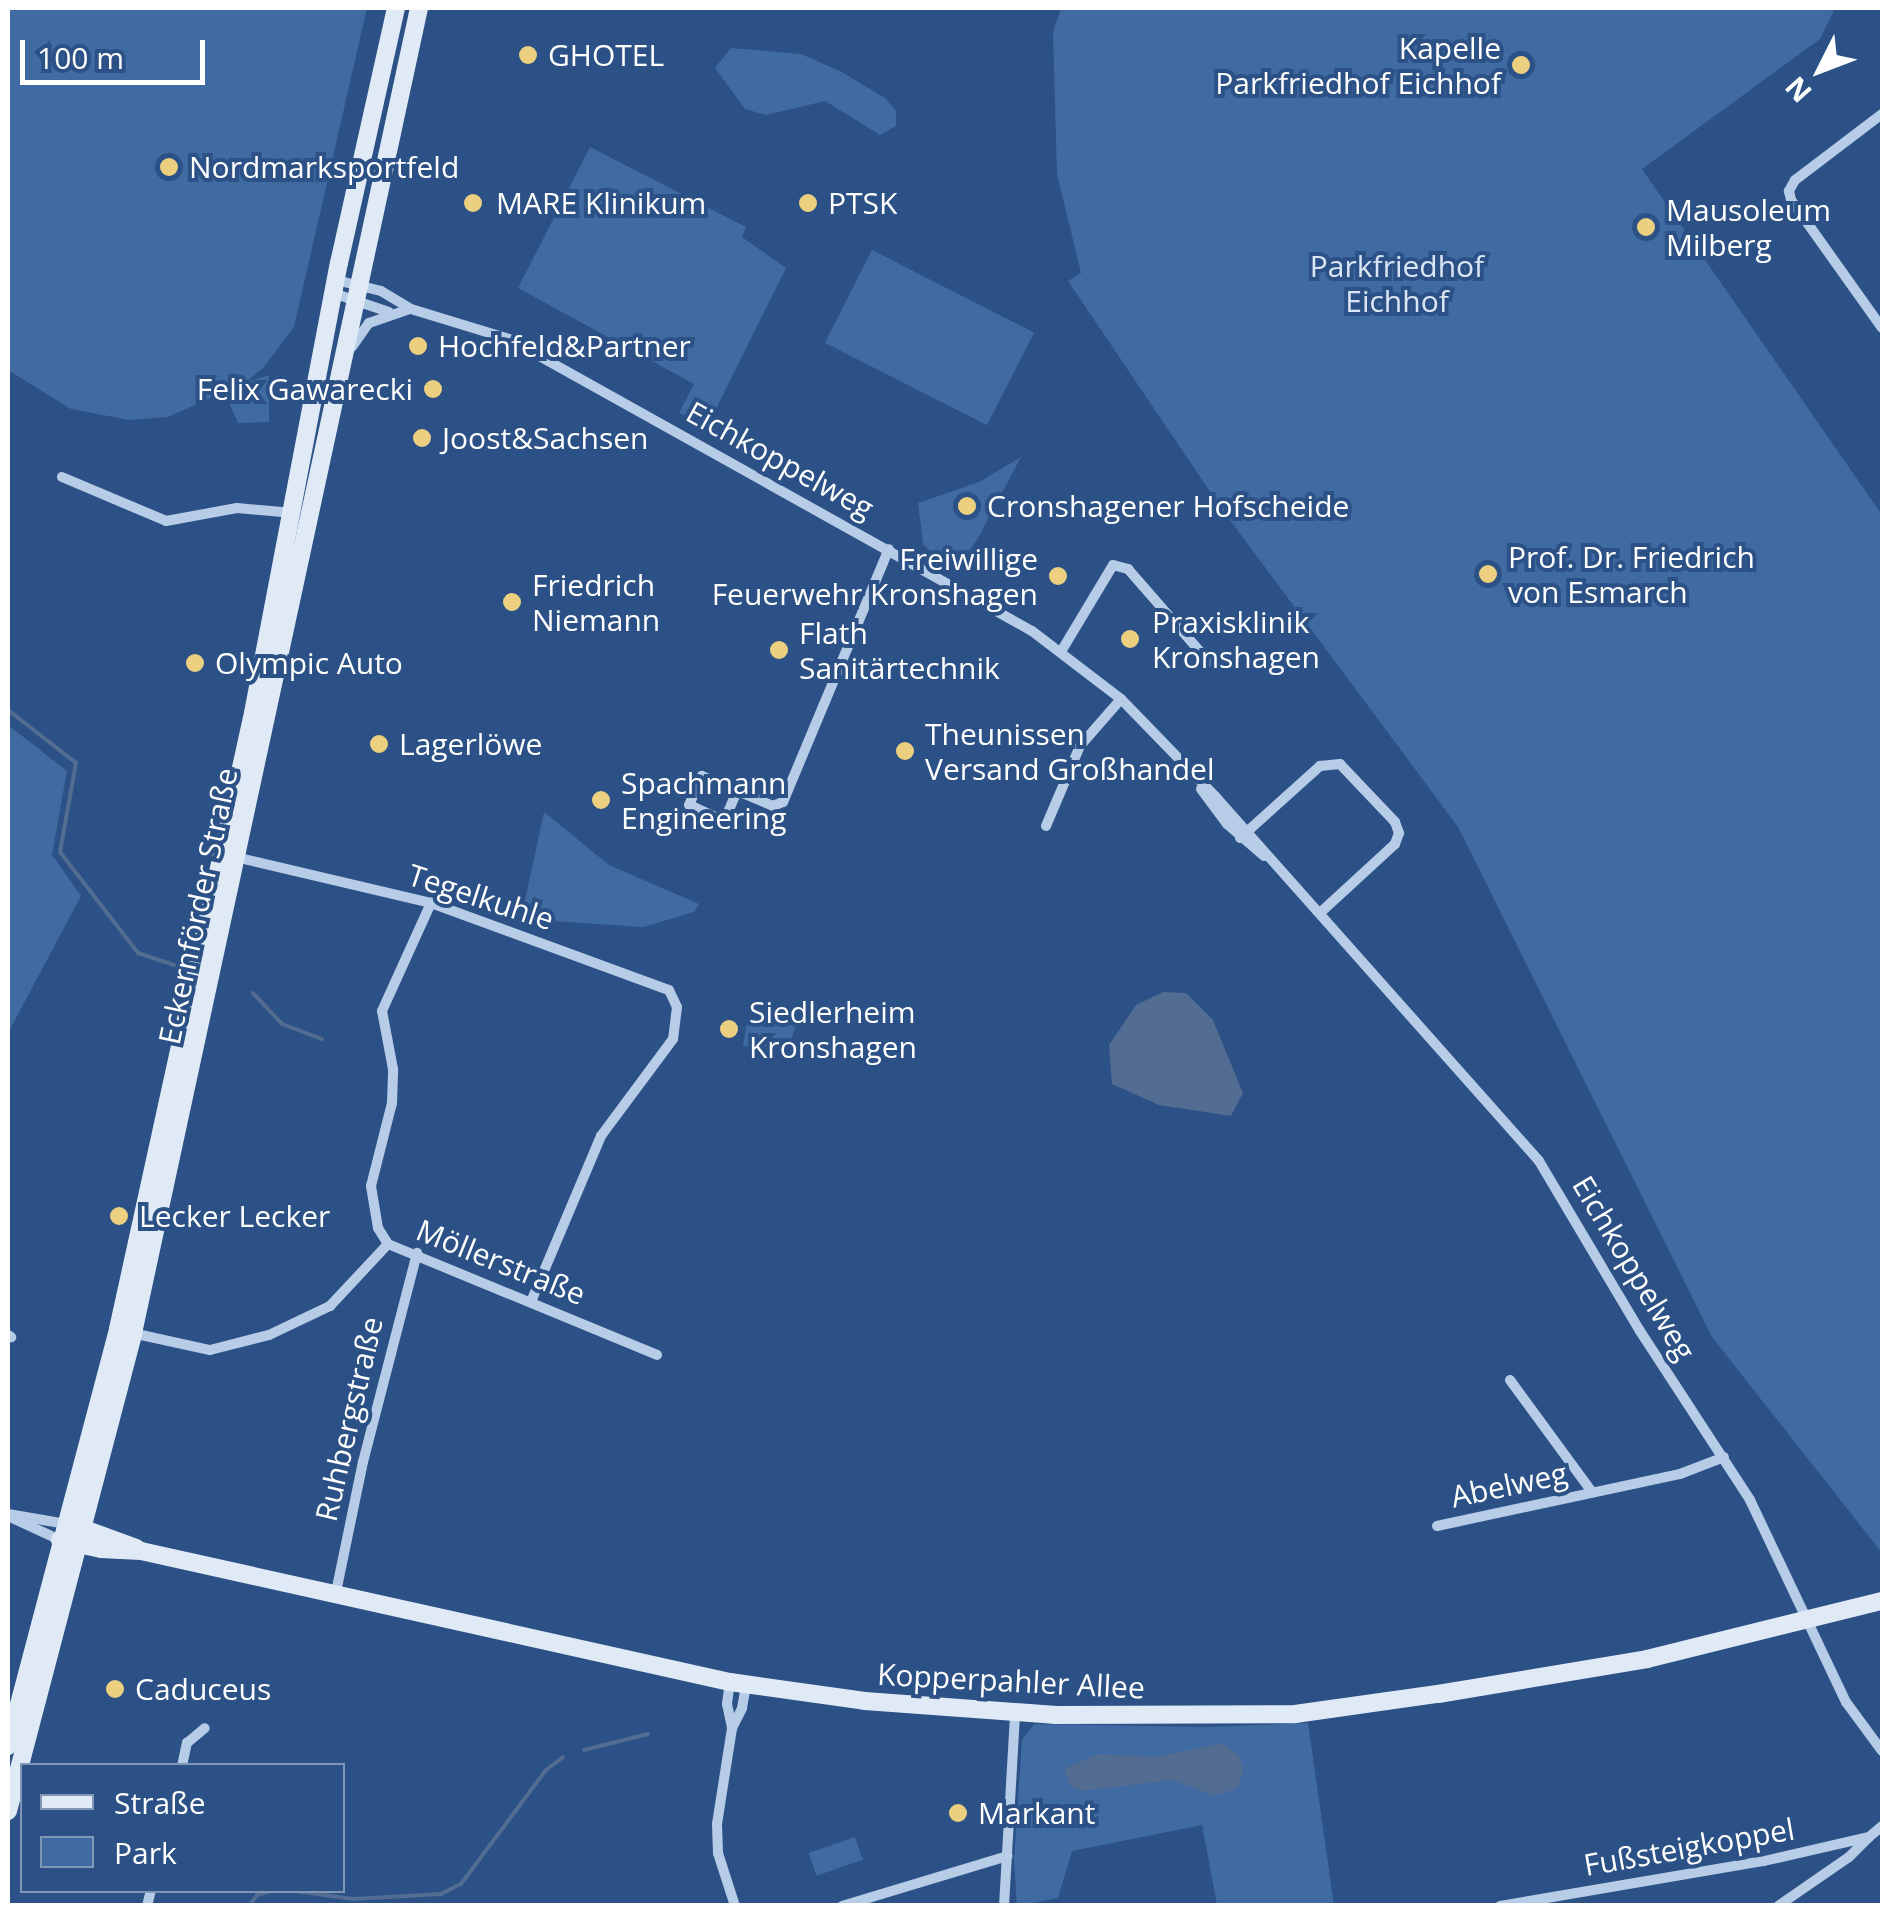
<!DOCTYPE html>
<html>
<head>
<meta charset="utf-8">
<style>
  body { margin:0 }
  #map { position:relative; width:1890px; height:1913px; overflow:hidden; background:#2b5186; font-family:"Open Sans",sans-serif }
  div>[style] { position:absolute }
  .green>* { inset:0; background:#406aa2; transform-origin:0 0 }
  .water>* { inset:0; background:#526c92 }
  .stream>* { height:4px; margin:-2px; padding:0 2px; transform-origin:2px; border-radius:2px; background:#526c92 }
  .street>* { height:10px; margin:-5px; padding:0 5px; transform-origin:5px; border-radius:5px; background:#b7cce7 }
  .secondary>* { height:18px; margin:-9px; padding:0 9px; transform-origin:9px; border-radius:9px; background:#e0eaf7 }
  .dots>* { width:28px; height:28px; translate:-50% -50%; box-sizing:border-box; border:5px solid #2b5186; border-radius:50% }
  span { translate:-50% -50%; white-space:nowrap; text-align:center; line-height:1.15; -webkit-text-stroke:8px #2b5186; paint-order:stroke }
  .poi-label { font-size:30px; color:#fff }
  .right { translate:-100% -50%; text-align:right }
  .left { translate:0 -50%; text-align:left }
  .park-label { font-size:30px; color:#dae6f6 }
  .street-label { font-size:30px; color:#fff }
  .frame { position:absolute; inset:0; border:10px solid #fff; pointer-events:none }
  .legend { position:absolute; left:20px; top:1763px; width:325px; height:130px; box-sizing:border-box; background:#2b5186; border:2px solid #8097b6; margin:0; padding:12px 18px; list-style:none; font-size:30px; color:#fff }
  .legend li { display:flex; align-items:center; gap:20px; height:50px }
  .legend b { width:50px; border:2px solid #8097b6 }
  .north { position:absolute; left:1770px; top:20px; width:100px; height:100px; -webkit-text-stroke:8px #2b5186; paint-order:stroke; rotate:228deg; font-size:28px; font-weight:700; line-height:40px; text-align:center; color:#fff }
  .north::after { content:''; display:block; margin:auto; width:35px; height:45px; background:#fff; clip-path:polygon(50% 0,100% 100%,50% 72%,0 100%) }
  .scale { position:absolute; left:20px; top:40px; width:185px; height:45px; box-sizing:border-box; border:5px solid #fff; border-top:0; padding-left:12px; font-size:30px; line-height:35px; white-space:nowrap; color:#fff; -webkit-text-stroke:8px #2b5186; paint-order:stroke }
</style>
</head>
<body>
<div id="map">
  <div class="green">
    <div style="clip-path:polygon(8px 8px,367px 8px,294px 327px,263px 368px,245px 383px,269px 375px,269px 422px,238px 423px,224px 392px,168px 417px,129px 420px,71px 409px,8px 370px)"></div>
    <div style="clip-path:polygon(1061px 8px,1835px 8px,1820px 39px,1642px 169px,1882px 515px,1882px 1553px,1712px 1337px,1458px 827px,1221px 508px,1068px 281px,1081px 273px,1057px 174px,1053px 32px)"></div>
    <div style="clip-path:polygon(731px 48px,801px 54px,840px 71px,885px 98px,896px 111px,896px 126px,880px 135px,825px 101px,766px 115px,745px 109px,715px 68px)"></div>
    <div style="clip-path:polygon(590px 147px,746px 227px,742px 237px,786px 268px,708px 425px,679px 413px,694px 384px,518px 288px)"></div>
    <div style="left:872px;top:250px;width:182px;height:104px;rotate:27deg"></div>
    <div style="clip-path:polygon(1021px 457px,978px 538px,958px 567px,937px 558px,923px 544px,918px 503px,979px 482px)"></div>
    <div style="clip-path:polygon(8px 725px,67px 771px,52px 855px,81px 896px,8px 1033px)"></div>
    <div style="clip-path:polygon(544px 812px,609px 865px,699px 904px,694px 912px,643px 927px,521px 919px)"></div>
    <div style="clip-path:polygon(748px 1017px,798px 1021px,788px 1048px,743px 1046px)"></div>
    <div style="clip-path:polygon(1308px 1723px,1334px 1905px,1217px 1905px,1202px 1825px,1072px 1851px,1058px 1898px,1017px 1906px,1014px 1860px,1022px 1740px,1034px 1724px,1207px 1727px)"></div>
    <div style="left:855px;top:1837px;width:24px;height:49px;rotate:71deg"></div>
  </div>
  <div class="water">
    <div style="clip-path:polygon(1163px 992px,1186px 993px,1213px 1020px,1243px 1093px,1231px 1116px,1159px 1105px,1112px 1084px,1109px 1045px,1136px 1005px)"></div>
    <div style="clip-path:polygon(1222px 1743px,1238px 1755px,1244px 1768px,1238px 1788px,1215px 1796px,1172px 1780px,1082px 1791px,1070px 1786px,1064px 1769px,1098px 1754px,1156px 1757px)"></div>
  </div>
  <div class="stream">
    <div style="left:8px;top:710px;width:86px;rotate:37.9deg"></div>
    <div style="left:76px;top:763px;width:90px;rotate:100.2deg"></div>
    <div style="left:60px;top:852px;width:128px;rotate:52.3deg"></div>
    <div style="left:138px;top:953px;width:41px;rotate:18.4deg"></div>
    <div style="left:253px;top:993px;width:42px;rotate:46.9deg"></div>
    <div style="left:282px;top:1024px;width:43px;rotate:20.6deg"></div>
    <div style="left:584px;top:1750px;width:66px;rotate:-14deg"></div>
    <div style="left:288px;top:1890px;width:66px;rotate:7.9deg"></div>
    <div style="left:353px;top:1899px;width:88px;rotate:-3.3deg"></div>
    <div style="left:441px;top:1894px;width:22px;rotate:-27deg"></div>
    <div style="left:461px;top:1884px;width:142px;rotate:-53.3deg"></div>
    <div style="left:546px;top:1770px;width:21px;rotate:-37deg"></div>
    <div style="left:249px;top:1906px;width:14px;rotate:-54deg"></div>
    <div style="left:257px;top:1895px;width:19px;rotate:-16deg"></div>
  </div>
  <div class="street">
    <div style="left:1882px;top:114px;width:109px;rotate:142.8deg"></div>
    <div style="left:1795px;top:180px;width:13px;rotate:119deg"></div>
    <div style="left:1789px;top:191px;width:9px;rotate:77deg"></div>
    <div style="left:1791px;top:200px;width:157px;rotate:54.6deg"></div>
    <div style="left:336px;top:280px;width:46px;rotate:13.7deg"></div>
    <div style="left:381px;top:291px;width:35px;rotate:31deg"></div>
    <div style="left:411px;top:309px;width:102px;rotate:17deg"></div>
    <div style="left:509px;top:339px;width:599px;rotate:29.18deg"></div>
    <div style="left:1032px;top:631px;width:112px;rotate:37.4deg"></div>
    <div style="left:1121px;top:699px;width:135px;rotate:45.9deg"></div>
    <div style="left:1215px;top:796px;width:488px;rotate:48.4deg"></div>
    <div style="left:1539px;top:1161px;width:198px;rotate:59.3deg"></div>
    <div style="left:1640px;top:1331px;width:202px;rotate:56.9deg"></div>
    <div style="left:1750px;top:1500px;width:224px;rotate:64.6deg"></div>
    <div style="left:1846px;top:1702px;width:61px;rotate:53.7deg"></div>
    <div style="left:333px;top:293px;width:59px;rotate:18.7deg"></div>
    <div style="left:352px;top:347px;width:29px;rotate:-55deg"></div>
    <div style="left:369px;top:323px;width:43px;rotate:-18.9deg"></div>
    <div style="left:62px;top:477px;width:113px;rotate:22.9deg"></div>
    <div style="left:166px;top:521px;width:72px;rotate:-10.4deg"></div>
    <div style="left:237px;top:508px;width:57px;rotate:5deg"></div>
    <div style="left:1062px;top:650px;width:99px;rotate:-59deg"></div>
    <div style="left:1113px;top:565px;width:16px;rotate:15deg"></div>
    <div style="left:1128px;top:569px;width:123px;rotate:48.9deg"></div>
    <div style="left:1201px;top:789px;width:44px;rotate:53.4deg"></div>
    <div style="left:1227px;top:824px;width:49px;rotate:40.9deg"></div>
    <div style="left:737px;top:791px;width:33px;rotate:113deg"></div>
    <div style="left:724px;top:821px;width:38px;rotate:-155deg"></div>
    <div style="left:689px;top:805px;width:32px;rotate:-66deg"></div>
    <div style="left:702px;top:776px;width:77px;rotate:22.9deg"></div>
    <div style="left:773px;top:806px;width:11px;rotate:-22deg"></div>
    <div style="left:783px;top:802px;width:274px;rotate:-67.3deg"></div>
    <div style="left:1046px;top:826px;width:87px;rotate:-67deg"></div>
    <div style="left:1080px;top:746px;width:62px;rotate:-48.9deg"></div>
    <div style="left:1240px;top:838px;width:108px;rotate:-42deg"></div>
    <div style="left:1320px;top:766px;width:20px;rotate:-6deg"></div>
    <div style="left:1340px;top:764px;width:80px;rotate:46.5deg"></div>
    <div style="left:1395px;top:822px;width:12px;rotate:70deg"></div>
    <div style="left:1399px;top:833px;width:12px;rotate:110deg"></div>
    <div style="left:1395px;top:844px;width:102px;rotate:137.4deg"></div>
    <div style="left:231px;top:856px;width:205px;rotate:13.2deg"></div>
    <div style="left:431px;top:903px;width:253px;rotate:20.1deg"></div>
    <div style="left:669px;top:990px;width:19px;rotate:65deg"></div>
    <div style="left:677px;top:1007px;width:32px;rotate:97deg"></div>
    <div style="left:673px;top:1039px;width:121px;rotate:126.6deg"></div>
    <div style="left:601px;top:1136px;width:177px;rotate:112.9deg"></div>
    <div style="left:388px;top:1244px;width:19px;rotate:-122deg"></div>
    <div style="left:378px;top:1228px;width:43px;rotate:-99.5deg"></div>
    <div style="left:371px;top:1186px;width:86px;rotate:-75.8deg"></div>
    <div style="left:392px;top:1103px;width:34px;rotate:-88deg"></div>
    <div style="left:393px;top:1069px;width:59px;rotate:-100.7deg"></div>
    <div style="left:382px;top:1011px;width:119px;rotate:-65.6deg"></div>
    <div style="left:132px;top:1333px;width:80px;rotate:12.3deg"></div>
    <div style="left:210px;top:1350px;width:61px;rotate:-14.3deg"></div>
    <div style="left:269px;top:1335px;width:68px;rotate:-25.4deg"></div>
    <div style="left:330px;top:1306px;width:85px;rotate:-46.9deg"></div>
    <div style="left:388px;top:1244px;width:291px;rotate:22.4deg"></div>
    <div style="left:8px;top:1335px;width:4px;rotate:34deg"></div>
    <div style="left:1510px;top:1380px;width:139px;rotate:53.8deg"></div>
    <div style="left:8px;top:1514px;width:59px;rotate:9.8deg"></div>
    <div style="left:8px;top:1516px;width:57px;rotate:24.8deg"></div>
    <div style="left:1437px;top:1526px;width:249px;rotate:-12.1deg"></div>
    <div style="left:1680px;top:1474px;width:47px;rotate:-21.1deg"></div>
    <div style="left:335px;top:1597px;width:138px;rotate:-78.3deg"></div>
    <div style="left:363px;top:1462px;width:216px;rotate:-75.5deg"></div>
    <div style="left:730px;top:1682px;width:22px;rotate:98deg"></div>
    <div style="left:727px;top:1704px;width:25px;rotate:78deg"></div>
    <div style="left:182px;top:1766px;width:24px;rotate:-78deg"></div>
    <div style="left:187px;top:1743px;width:23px;rotate:-40deg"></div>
    <div style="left:147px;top:1906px;width:16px;rotate:-76deg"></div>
    <div style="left:735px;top:1906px;width:56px;rotate:-107.8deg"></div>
    <div style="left:718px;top:1853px;width:29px;rotate:-92deg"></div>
    <div style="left:717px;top:1824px;width:97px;rotate:-81.1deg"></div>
    <div style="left:732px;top:1728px;width:22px;rotate:-63deg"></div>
    <div style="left:742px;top:1708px;width:23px;rotate:-80deg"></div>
    <div style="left:842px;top:1906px;width:173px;rotate:-16.8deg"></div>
    <div style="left:1004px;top:1906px;width:192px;rotate:-86.7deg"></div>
    <div style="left:1500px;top:1906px;width:268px;rotate:-9.7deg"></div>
    <div style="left:1764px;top:1861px;width:108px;rotate:-12.9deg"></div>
    <div style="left:1869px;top:1837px;width:17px;rotate:-40deg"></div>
    <div style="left:1778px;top:1906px;width:86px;rotate:-34.6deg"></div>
    <div style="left:1849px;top:1857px;width:27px;rotate:-45deg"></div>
  </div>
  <div class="secondary">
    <div style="left:76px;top:1526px;width:64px;rotate:20.1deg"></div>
    <div style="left:60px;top:1540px;width:42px;rotate:12.4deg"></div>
    <div style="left:101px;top:1549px;width:40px;rotate:2.9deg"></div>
    <div style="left:141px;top:1551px;width:603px;rotate:12.54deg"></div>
    <div style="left:730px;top:1682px;width:136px;rotate:8deg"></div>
    <div style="left:865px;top:1701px;width:192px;rotate:4.2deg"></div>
    <div style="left:1056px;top:1715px;width:239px;rotate:-0.2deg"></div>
    <div style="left:1295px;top:1714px;width:144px;rotate:-8deg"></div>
    <div style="left:1438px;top:1694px;width:212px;rotate:-9.5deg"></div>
    <div style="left:1647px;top:1659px;width:242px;rotate:-13.9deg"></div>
    <div style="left:8px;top:1746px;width:431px;rotate:-75.2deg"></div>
    <div style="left:118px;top:1329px;width:631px;rotate:-77.64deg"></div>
    <div style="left:253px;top:713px;width:458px;rotate:-79.2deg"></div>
    <div style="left:339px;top:263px;width:261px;rotate:-77.4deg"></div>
    <div style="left:8px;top:1811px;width:494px;rotate:-75.3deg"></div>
    <div style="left:133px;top:1333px;width:1356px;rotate:-77.82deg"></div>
  </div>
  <div class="dots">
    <div style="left:528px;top:55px;background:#edd07f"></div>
    <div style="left:1521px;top:65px;background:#edd07f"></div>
    <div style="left:169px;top:167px;background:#edd07f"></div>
    <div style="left:473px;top:203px;background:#edd07f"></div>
    <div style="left:808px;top:203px;background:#edd07f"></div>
    <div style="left:1646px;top:227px;background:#edd07f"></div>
    <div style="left:418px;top:346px;background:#edd07f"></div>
    <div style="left:433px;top:389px;background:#edd07f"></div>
    <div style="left:422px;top:438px;background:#edd07f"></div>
    <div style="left:967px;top:506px;background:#edd07f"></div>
    <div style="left:1488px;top:574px;background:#edd07f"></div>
    <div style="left:1058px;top:576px;background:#edd07f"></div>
    <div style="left:512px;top:602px;background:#edd07f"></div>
    <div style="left:1130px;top:639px;background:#edd07f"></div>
    <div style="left:779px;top:650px;background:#edd07f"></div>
    <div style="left:195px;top:663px;background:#edd07f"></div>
    <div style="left:379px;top:744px;background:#edd07f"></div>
    <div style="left:905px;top:751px;background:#edd07f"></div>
    <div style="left:601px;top:800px;background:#edd07f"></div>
    <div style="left:729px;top:1029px;background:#edd07f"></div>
    <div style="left:119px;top:1216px;background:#edd07f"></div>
    <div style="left:115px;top:1689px;background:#edd07f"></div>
    <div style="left:958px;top:1813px;background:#edd07f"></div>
  </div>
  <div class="poi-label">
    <span class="right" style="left:1501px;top:65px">Kapelle<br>Parkfriedhof Eichhof</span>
    <span class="left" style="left:548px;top:55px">GHOTEL</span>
    <span class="left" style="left:189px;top:167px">Nordmarksportfeld</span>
    <span class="left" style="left:496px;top:203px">MARE Klinikum</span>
    <span class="left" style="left:828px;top:203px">PTSK</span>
    <span class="left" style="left:1666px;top:227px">Mausoleum<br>Milberg</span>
    <span class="left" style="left:438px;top:346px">Hochfeld&amp;Partner</span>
    <span class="right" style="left:413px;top:389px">Felix Gawarecki</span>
    <span class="left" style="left:442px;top:438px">Joost&amp;Sachsen</span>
    <span class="left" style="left:987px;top:506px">Cronshagener Hofscheide</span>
    <span class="left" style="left:1508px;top:574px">Prof. Dr. Friedrich<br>von Esmarch</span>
    <span class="right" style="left:1038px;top:576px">Freiwillige<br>Feuerwehr Kronshagen</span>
    <span class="left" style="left:532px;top:602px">Friedrich<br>Niemann</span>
    <span class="left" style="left:1152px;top:639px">Praxisklinik<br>Kronshagen</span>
    <span class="left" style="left:799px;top:650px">Flath<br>Sanitärtechnik</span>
    <span class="left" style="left:215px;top:663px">Olympic Auto</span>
    <span class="left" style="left:925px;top:751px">Theunissen<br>Versand Großhandel</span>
    <span class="left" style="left:399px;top:744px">Lagerlöwe</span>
    <span class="left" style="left:621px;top:800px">Spachmann<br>Engineering</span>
    <span class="left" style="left:749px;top:1029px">Siedlerheim<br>Kronshagen</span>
    <span class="left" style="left:139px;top:1216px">Lecker Lecker</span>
    <span class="left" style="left:135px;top:1689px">Caduceus</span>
    <span class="left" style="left:978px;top:1813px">Markant</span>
  </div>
  <div class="park-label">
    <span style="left:1397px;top:283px">Parkfriedhof<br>Eichhof</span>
  </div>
  <div class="street-label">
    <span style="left:780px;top:460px;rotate:29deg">Eichkoppelweg</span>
    <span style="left:481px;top:897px;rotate:18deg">Tegelkuhle</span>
    <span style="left:198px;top:906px;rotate:-78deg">Eckernförder Straße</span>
    <span style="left:501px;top:1262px;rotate:22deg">Möllerstraße</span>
    <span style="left:1634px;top:1268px;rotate:59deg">Eichkoppelweg</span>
    <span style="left:349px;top:1419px;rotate:-77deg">Ruhbergstraße</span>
    <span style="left:1509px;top:1485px;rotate:-12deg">Abelweg</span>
    <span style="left:1011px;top:1681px;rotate:3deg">Kopperpahler Allee</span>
    <span style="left:1689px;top:1847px;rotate:-10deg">Fußsteigkoppel</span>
  </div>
  <div class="frame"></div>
  <ul class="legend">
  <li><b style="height:12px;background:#e0eaf7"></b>Straße</li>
  <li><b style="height:28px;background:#406aa2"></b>Park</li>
  </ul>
  <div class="north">N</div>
  <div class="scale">100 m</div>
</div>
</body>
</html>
